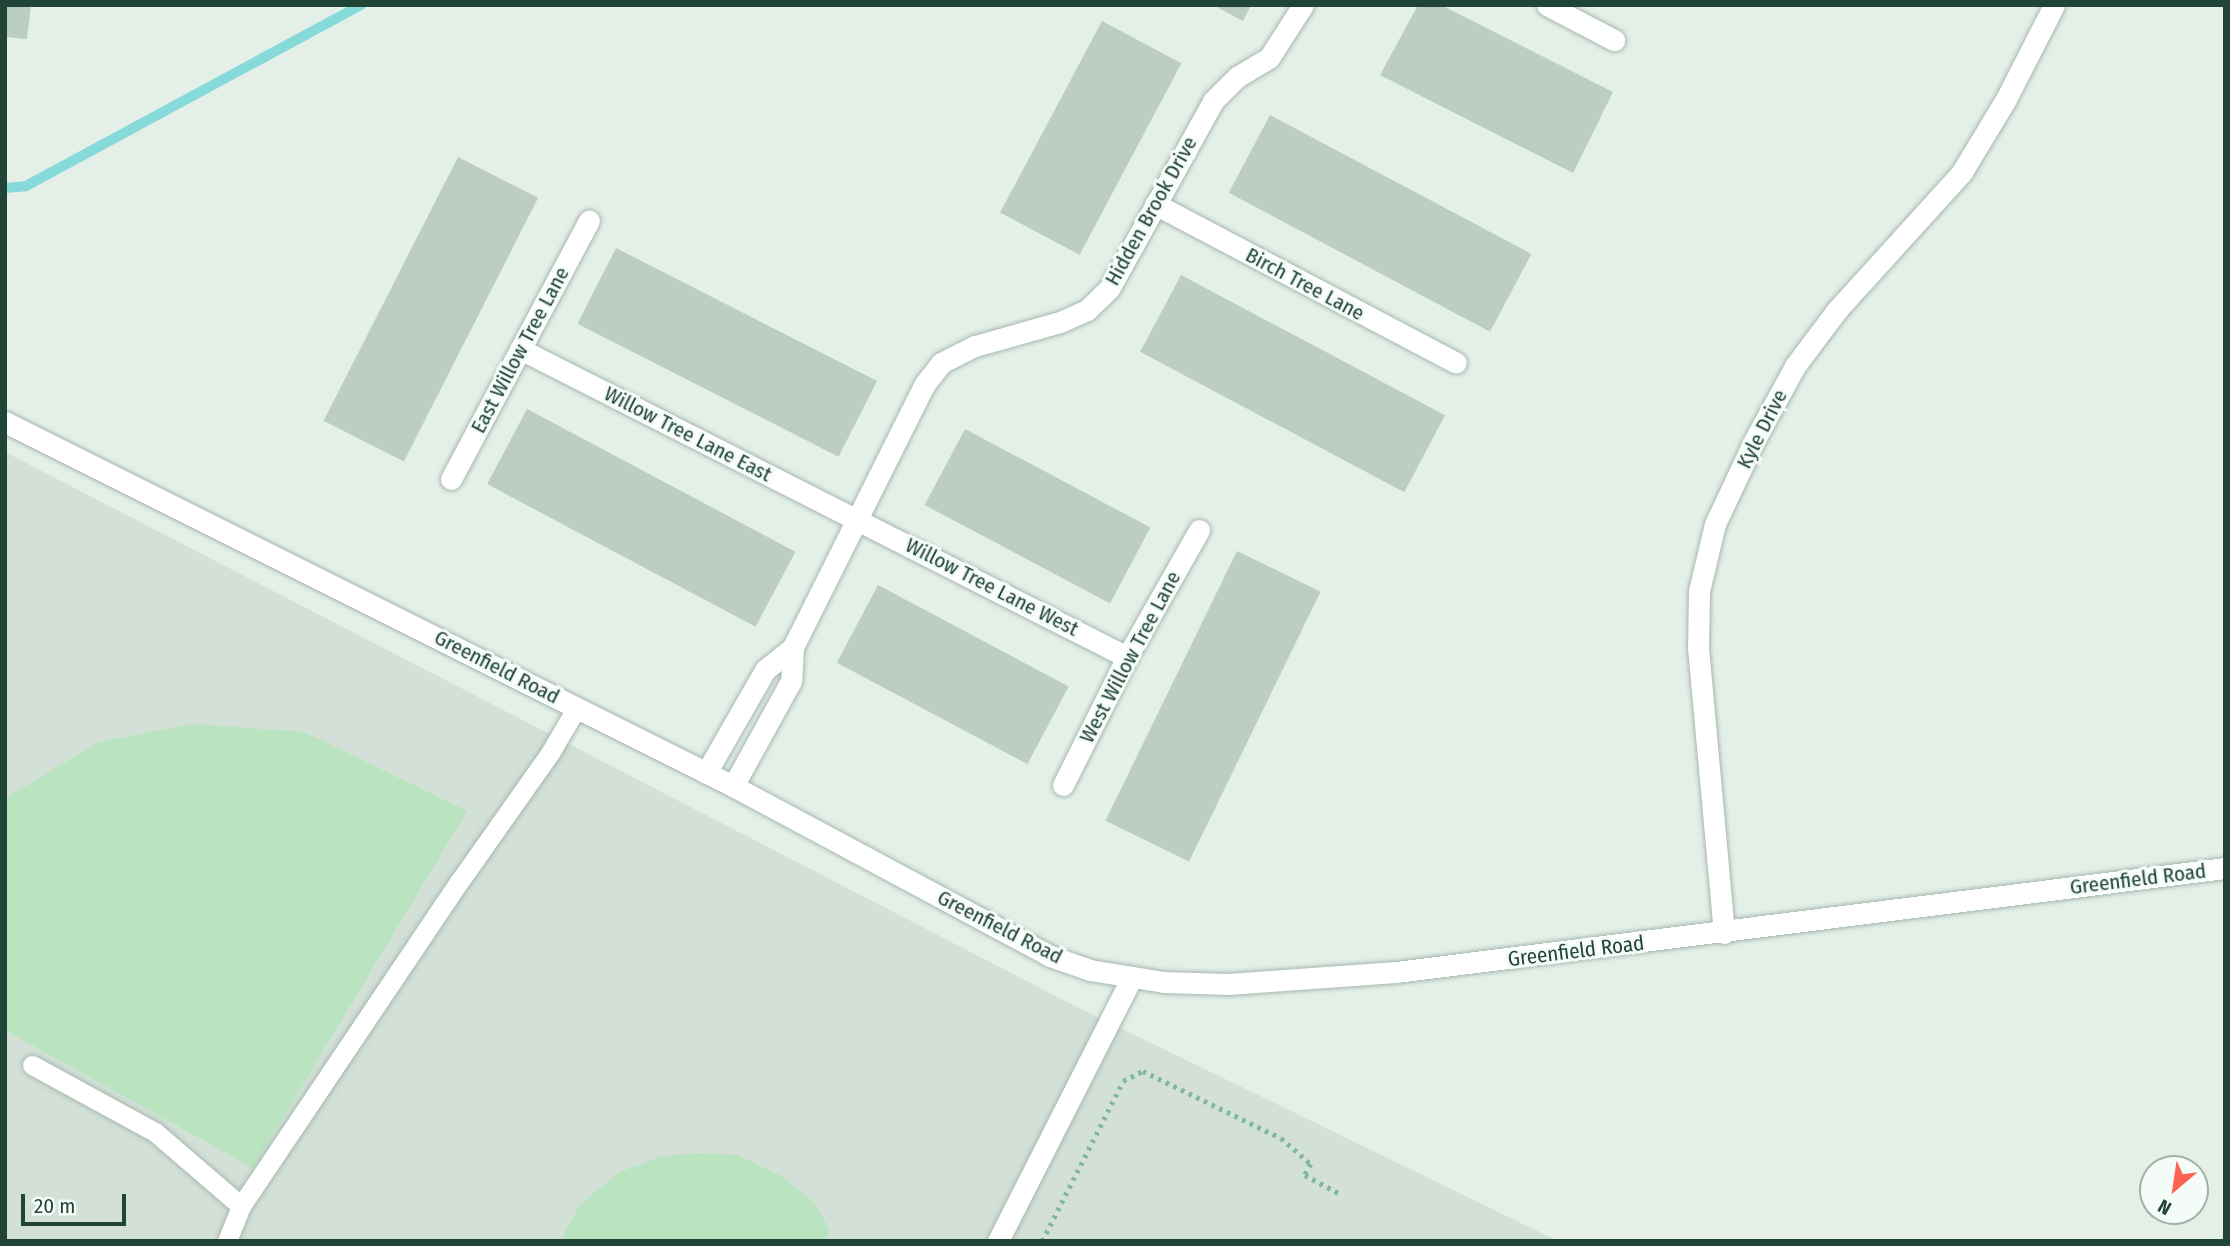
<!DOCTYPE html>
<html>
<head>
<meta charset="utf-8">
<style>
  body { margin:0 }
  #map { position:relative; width:2230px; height:1246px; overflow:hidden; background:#e4efe8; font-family:"Fira Sans Condensed",sans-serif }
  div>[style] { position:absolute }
  .built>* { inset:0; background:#d2e0d7 }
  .green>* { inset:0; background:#bae3bf }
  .stream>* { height:10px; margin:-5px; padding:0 5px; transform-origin:5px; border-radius:5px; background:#86dada }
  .building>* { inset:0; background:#bccdc4; transform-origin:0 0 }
  .path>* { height:4.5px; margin-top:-2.25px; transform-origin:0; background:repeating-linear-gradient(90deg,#80b79d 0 3.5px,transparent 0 8.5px) }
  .roads { filter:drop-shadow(0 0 2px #a5b8af) drop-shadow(0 0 2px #a5b8af) }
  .lane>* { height:19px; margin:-9.5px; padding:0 9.5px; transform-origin:9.5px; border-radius:9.5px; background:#fff }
  .street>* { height:21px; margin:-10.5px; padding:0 10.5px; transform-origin:10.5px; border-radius:10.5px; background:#fff }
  span { translate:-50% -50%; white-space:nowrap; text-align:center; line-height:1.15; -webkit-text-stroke:6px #f5fbf7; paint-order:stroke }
  .street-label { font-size:21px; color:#204435 }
  .frame { position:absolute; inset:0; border:7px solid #204435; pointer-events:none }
  .north { position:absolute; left:2139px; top:1155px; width:70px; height:70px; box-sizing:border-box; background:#f5fbf7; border:2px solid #a0b2a9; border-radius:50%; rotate:209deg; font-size:19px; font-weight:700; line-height:28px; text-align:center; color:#204435 }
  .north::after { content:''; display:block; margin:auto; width:24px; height:32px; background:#ff6152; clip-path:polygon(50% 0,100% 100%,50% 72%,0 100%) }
  .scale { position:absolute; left:21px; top:1194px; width:105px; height:32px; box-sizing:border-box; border:4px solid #204435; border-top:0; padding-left:9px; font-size:21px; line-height:24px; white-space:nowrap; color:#204435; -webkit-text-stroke:5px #f5fbf7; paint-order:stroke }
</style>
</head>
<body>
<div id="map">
  <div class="built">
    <div style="clip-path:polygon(5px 452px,1067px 1002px,1558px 1241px,5px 1241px)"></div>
  </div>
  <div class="green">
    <div style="clip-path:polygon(192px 724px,304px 732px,467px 811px,253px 1168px,5px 1030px,5px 803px,12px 794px,99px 742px)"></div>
    <div style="clip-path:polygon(701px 1153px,737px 1155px,781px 1176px,814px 1203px,830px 1230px,824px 1241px,560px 1241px,580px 1205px,618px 1173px,663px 1156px)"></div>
  </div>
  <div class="stream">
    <div style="left:5px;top:188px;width:21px;rotate:-5deg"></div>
    <div style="left:26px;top:186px;width:381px;rotate:-28.4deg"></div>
  </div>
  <div class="building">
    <div style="clip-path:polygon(5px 5px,31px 5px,27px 39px,5px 37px)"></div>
    <div style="clip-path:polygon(1213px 5px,1251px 5px,1243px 21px)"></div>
    <div style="clip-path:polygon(1418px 5px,1441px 5px,1613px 92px,1573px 173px,1380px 75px)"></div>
    <div style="left:1102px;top:21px;width:90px;height:217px;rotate:28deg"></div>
    <div style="left:1270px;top:115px;width:296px;height:88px;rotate:28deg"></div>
    <div style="left:458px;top:157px;width:90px;height:296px;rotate:27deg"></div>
    <div style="left:616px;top:248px;width:293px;height:85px;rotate:27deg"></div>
    <div style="left:1181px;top:275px;width:299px;height:87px;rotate:28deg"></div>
    <div style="left:527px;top:409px;width:304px;height:85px;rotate:28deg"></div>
    <div style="left:965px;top:429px;width:210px;height:86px;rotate:28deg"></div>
    <div style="left:1237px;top:551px;width:93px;height:300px;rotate:26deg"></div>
    <div style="left:878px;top:585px;width:216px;height:88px;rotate:28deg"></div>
  </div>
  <div class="path">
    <div style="left:1042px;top:1241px;width:179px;rotate:-63.1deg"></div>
    <div style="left:1123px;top:1081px;width:22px;rotate:-27deg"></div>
    <div style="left:1143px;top:1071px;width:153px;rotate:25.9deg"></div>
    <div style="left:1281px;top:1138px;width:40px;rotate:41deg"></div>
    <div style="left:1311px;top:1164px;width:13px;rotate:119deg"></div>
    <div style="left:1305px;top:1175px;width:42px;rotate:28.4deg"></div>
  </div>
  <div class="roads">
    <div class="lane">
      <div style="left:32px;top:1065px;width:140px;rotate:28.6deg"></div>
      <div style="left:155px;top:1132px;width:113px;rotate:40.7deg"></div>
      <div style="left:227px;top:1241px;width:38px;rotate:-68deg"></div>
      <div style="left:241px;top:1206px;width:391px;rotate:-56.1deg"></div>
      <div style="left:459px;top:882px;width:158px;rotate:-54.8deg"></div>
      <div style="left:550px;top:753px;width:53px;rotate:-59.6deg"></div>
    </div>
    <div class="street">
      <div style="left:1547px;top:5px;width:76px;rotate:27.6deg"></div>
      <div style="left:1155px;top:204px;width:340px;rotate:27.8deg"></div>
      <div style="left:520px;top:349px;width:681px;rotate:26.9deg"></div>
      <div style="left:5px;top:422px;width:814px;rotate:26.57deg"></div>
      <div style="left:733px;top:786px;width:360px;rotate:28.2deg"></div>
      <div style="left:1050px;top:956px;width:42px;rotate:19.3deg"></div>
      <div style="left:1090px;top:970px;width:75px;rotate:9.2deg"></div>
      <div style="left:1164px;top:982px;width:64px;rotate:1.8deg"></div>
      <div style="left:1228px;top:984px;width:168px;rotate:-4.1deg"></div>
      <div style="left:1396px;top:972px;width:835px;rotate:-7.15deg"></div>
      <div style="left:451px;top:479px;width:293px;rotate:-61.9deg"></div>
      <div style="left:793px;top:647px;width:293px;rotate:-63.4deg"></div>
      <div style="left:924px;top:385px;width:28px;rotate:-52deg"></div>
      <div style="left:941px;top:363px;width:38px;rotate:-27deg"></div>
      <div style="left:975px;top:346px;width:88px;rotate:-15.8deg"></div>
      <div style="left:1060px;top:322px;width:30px;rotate:-24deg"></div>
      <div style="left:1087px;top:310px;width:30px;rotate:-44deg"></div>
      <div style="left:1109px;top:289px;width:215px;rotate:-61deg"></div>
      <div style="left:1213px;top:101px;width:34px;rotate:-45deg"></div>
      <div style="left:1237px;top:77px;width:37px;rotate:-31deg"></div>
      <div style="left:1269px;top:58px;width:63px;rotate:-57.3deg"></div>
      <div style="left:706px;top:773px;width:119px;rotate:-60.2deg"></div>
      <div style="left:765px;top:670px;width:36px;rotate:-39deg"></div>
      <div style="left:793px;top:647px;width:34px;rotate:93deg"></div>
      <div style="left:791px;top:681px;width:120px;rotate:118.9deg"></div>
      <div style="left:1063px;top:785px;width:143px;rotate:-63.4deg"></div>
      <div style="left:1127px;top:657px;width:146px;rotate:-60.4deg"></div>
      <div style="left:1724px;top:933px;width:285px;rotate:-95.2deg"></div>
      <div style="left:1698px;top:649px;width:58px;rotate:-89deg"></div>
      <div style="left:1699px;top:591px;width:69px;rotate:-76.6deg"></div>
      <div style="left:1715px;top:524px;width:92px;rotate:-64.8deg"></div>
      <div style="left:1754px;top:441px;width:85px;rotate:-61.3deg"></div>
      <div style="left:1795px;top:366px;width:70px;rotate:-53.1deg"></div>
      <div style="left:1837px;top:310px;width:186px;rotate:-47.8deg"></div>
      <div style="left:1962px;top:172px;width:85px;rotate:-58.9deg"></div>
      <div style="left:2006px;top:99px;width:106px;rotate:-62.9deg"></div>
      <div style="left:998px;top:1241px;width:296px;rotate:-63.1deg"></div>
    </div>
  </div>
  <div class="street-label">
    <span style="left:1151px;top:211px;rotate:-61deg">Hidden Brook Drive</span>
    <span style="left:1305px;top:284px;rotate:28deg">Birch Tree Lane</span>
    <span style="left:520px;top:350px;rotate:-62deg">East Willow Tree Lane</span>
    <span style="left:1762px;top:429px;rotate:-63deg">Kyle Drive</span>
    <span style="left:688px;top:434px;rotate:27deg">Willow Tree Lane East</span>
    <span style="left:992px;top:587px;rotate:27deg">Willow Tree Lane West</span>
    <span style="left:1130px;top:657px;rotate:-62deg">West Willow Tree Lane</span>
    <span style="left:497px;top:667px;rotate:27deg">Greenfield Road</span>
    <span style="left:2138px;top:879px;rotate:-7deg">Greenfield Road</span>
    <span style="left:1000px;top:927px;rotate:27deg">Greenfield Road</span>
    <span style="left:1576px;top:951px;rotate:-7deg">Greenfield Road</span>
  </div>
  <div class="frame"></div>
  <div class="north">N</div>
  <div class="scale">20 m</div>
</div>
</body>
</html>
